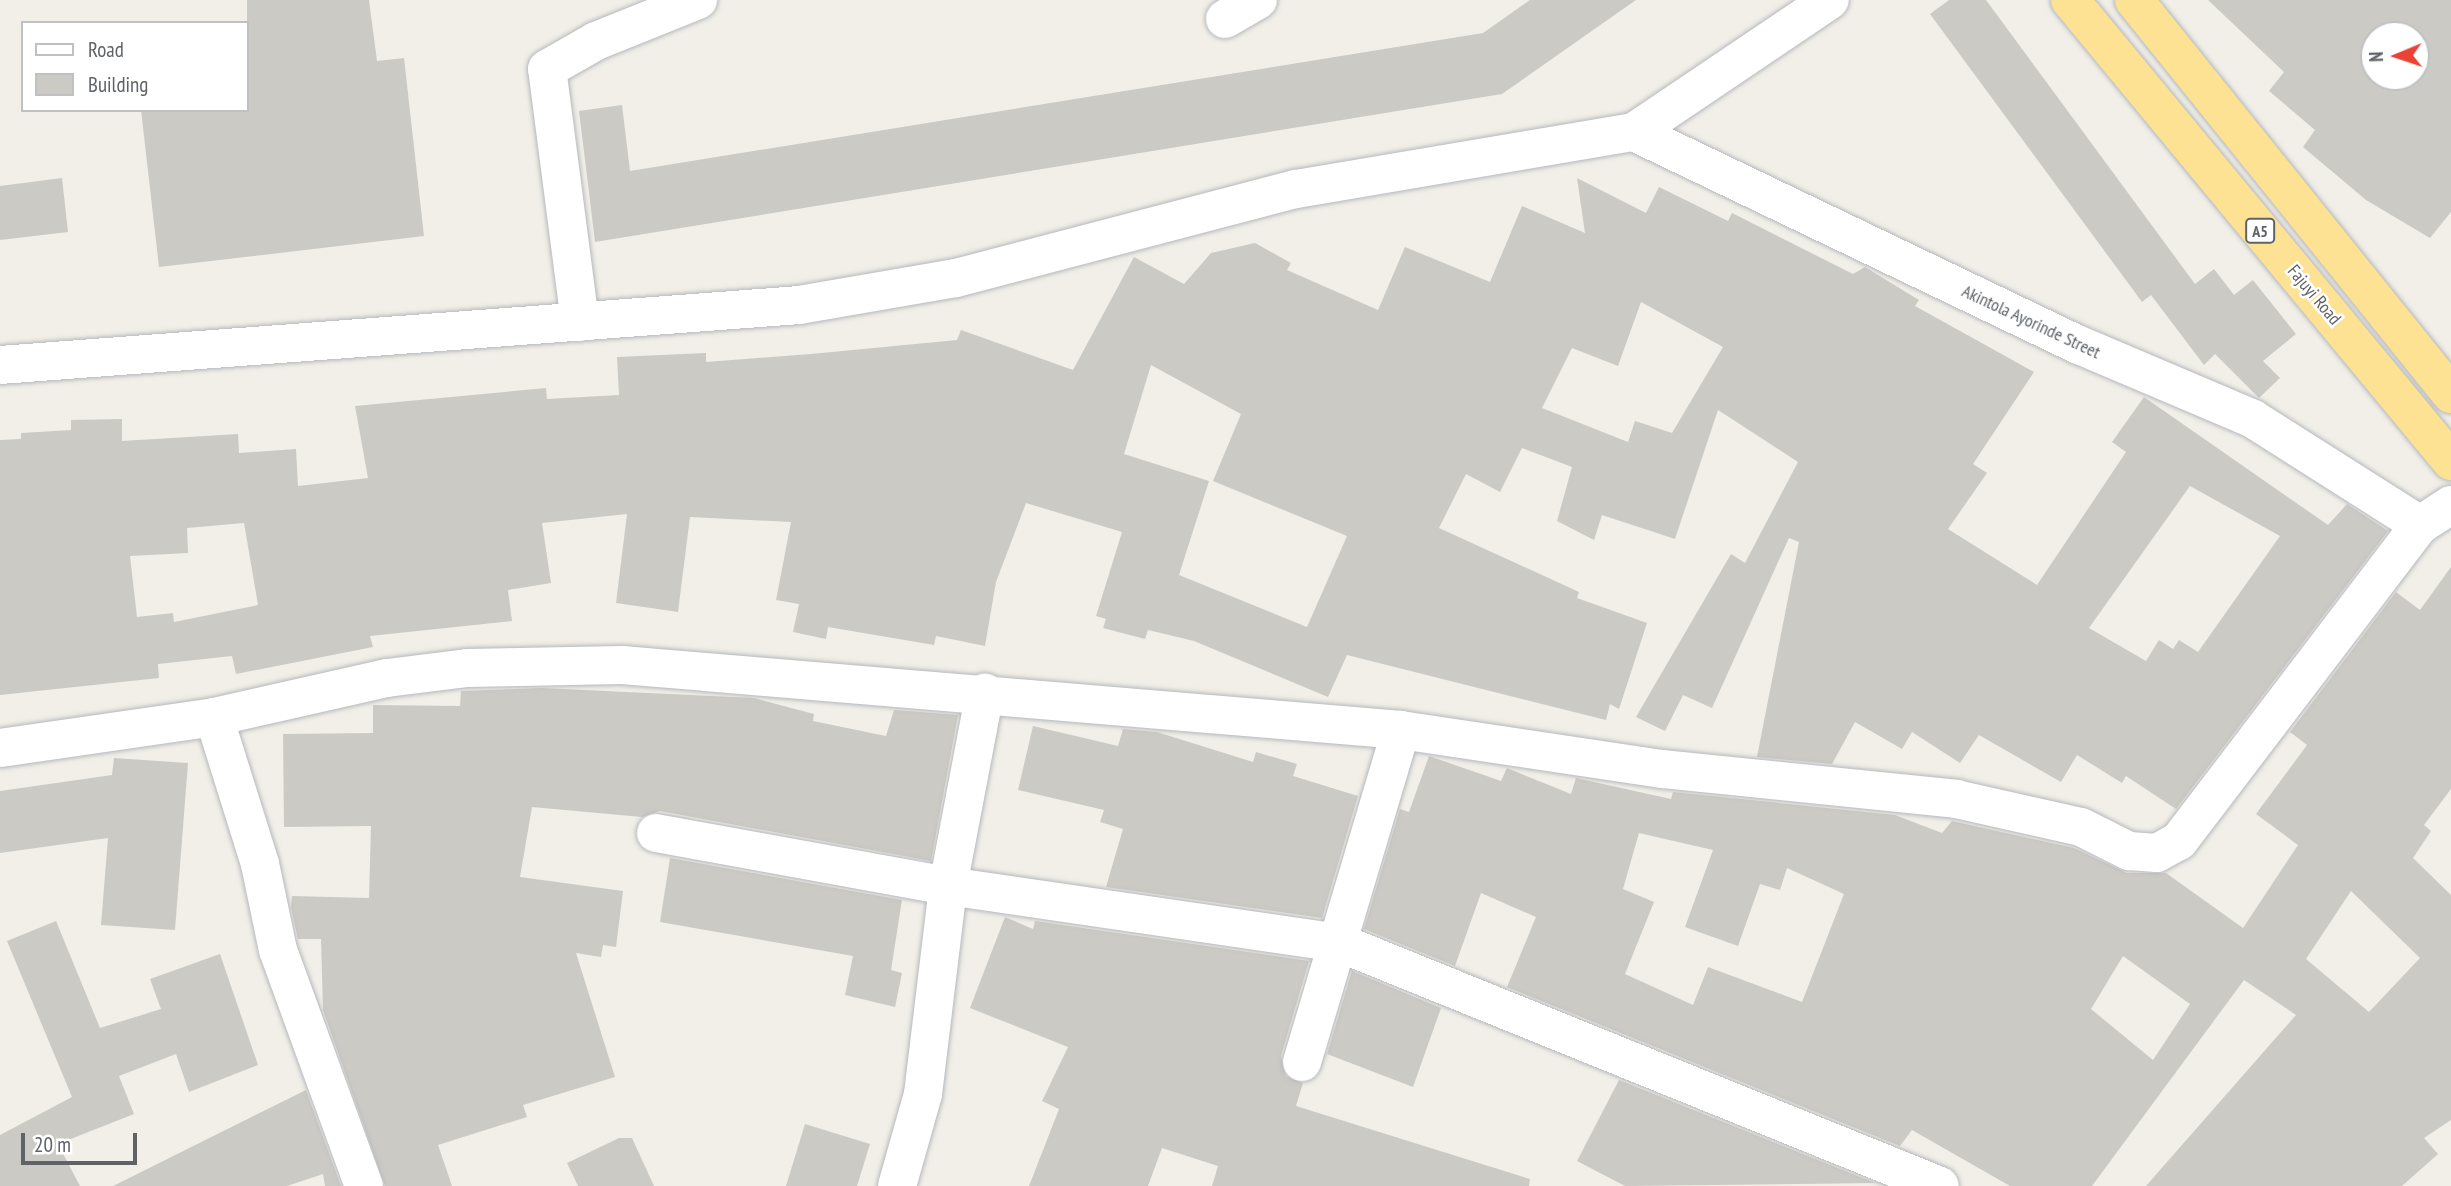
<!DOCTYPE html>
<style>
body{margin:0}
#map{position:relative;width:2451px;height:1186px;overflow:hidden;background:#f1efe8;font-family:"PT Sans Narrow",sans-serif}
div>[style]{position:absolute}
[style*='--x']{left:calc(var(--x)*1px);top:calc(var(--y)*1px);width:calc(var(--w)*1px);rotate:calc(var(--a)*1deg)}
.building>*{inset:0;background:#cccac5}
.roads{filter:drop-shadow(0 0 2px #b5b8bc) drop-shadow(0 0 2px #b5b8bc)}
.minor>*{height:38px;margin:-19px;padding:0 19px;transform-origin:19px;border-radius:19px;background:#fff}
.highway>*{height:38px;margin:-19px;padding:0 19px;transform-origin:19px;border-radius:19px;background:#fde293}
span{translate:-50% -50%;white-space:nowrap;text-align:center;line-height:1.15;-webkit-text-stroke:5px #fff;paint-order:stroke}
.shield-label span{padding:2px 5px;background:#fff;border:2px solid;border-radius:5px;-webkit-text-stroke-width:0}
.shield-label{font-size:16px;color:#5f6368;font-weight:700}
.street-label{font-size:18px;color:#5f6368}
.legend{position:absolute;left:21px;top:21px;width:228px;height:91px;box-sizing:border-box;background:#fff;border:2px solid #bfc1c3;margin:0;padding:9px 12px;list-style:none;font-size:21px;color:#5f6368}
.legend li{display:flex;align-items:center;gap:14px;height:35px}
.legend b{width:35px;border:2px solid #bfc1c3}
.north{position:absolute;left:2360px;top:21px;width:70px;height:70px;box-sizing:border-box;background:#fff;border:2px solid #bfc1c3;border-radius:50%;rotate:268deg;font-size:19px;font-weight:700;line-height:28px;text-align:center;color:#5f6368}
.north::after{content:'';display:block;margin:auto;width:24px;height:32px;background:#ea4335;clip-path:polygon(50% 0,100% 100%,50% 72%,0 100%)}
.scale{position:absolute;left:21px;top:1133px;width:116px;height:32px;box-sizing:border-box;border:4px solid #5f6368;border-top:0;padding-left:9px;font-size:21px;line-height:24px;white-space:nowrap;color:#5f6368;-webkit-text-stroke:5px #fff;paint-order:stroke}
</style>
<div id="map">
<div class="building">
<i style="clip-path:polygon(247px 0,369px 0,377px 61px,404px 58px,424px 236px,159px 267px,141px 110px,247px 110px)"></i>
<i style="clip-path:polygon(1530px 0,1636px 0,1502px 94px,595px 242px,579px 111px,622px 105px,630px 171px,1483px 33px)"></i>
<i style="clip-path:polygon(1949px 0,1986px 0,2195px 284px,2214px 269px,2234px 295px,2253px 280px,2296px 334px,2263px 361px,2280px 378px,2259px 398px,2215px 354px,2204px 365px,2151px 295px,2142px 302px,1930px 14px)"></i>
<i style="clip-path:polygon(evenodd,2208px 0,2451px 0,2451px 212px,2430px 238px,2366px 200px,2303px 147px,2315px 130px,2269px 91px,2284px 72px,2208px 0,2374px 35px,2416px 35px,2416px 77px,2374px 77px,2374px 35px)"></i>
<i style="clip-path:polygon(62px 178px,68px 232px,0 240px,0 186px)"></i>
<i style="clip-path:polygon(evenodd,1577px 178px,1646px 213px,1659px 187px,1728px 221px,1732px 213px,1853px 274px,1865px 267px,1919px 300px,1915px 306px,2034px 372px,1973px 464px,1987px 473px,1948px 529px,2037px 585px,2126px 452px,2112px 442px,2144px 397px,2328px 525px,2347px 504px,2388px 531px,2176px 809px,2126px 776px,2122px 783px,2077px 755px,2061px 782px,1979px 735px,1960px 763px,1912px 732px,1902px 749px,1855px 722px,1832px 764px,1757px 757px,1799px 542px,1789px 538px,1712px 708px,1683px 695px,1665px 731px,1636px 717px,1731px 554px,1745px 563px,1798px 462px,1718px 410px,1675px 539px,1602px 515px,1594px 540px,1557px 521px,1572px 467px,1522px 448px,1500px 492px,1466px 474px,1439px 528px,1579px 592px,1577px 598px,1647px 623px,1619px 709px,1610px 704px,1606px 720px,1347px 655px,1328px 697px,1194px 641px,1148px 630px,1145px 639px,1103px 628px,1106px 619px,1096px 616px,1122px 532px,1026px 503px,996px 582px,985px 646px,936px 636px,934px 645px,828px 627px,826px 639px,793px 632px,799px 604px,776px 600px,791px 522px,690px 517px,678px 612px,616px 603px,627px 514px,542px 523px,551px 583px,508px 590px,512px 621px,370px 636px,373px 647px,236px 674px,232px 656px,158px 664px,159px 678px,0 695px,0 440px,21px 439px,21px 433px,71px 430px,71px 420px,122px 419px,122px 441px,238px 434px,239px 453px,296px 449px,298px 486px,368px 478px,355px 406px,546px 388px,547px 399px,619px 395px,617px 357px,706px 353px,706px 362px,811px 354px,957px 340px,961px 330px,1073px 370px,1134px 257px,1184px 284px,1211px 253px,1255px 243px,1291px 263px,1287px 270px,1378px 310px,1405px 247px,1490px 282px,1522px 206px,1585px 233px,1577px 178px,1641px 302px,1723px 347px,1672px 433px,1635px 421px,1628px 442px,1542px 408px,1572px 348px,1618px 366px,1641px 302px,1577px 178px,1151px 365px,1241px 414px,1213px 481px,1347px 536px,1307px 627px,1179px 575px,1209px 481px,1124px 454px,1151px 365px,1577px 178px,2190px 486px,2280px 536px,2198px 652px,2179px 640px,2173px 649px,2159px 640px,2146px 661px,2089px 628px,2190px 486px,1577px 178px,244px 523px,258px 605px,174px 622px,173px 613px,137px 617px,130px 556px,188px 553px,187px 528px,244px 523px)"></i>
<i style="clip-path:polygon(evenodd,2451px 567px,2451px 789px,2424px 825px,2431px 831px,2413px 858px,2451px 895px,2451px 1120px,2424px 1138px,2438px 1154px,2402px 1186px,2146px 1186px,2296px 1015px,2244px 980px,2092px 1186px,2010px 1186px,1912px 1130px,1900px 1146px,1507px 987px,1536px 917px,1481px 893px,1455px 966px,1364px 929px,1400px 809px,1409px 812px,1429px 756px,1501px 781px,1507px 768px,1571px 794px,1576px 778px,1671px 799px,1673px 792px,1895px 815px,1942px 833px,1952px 821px,2074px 848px,2127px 873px,2166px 873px,2243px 928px,2298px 845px,2256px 814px,2307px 745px,2290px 732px,2396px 592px,2420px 610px,2451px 567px,1639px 833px,1713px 850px,1685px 927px,1738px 946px,1760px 884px,1780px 890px,1787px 868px,1844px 894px,1802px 1002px,1708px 967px,1693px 1005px,1625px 974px,1654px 902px,1623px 889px,1639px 833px,2451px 567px,2351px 891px,2420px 958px,2369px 1012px,2306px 959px,2351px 891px,2451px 567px,2123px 956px,2190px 1004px,2153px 1060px,2091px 1009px,2123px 956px)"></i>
<i style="clip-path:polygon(542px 688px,754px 698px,814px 714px,813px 721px,886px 736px,894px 710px,958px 715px,931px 861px,660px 811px,642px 817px,532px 807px,520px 877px,623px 891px,616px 947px,603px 945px,601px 957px,576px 953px,615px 1077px,523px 1105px,527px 1117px,438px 1145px,452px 1186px,385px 1186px,323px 1010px,321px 939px,298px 939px,291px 907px,292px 896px,369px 898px,371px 826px,284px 827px,283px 734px,373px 733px,373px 705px,460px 706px,461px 691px)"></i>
<i style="clip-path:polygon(1033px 726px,1118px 746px,1123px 729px,1157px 732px,1253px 762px,1256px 752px,1297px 764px,1293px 776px,1358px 796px,1322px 918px,1106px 887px,1123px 829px,1100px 822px,1104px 810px,1018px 790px)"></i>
<i style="clip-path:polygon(114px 758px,188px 763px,175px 930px,101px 925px,108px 838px,0 853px,0 791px,112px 775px)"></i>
<i style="clip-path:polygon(670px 858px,902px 900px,891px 970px,902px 973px,895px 1007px,845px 995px,853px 956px,660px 922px)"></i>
<i style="clip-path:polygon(1005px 917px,1033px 929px,1035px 921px,1309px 961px,1281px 1056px,1286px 1076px,1303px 1083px,1296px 1106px,1530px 1179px,1529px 1186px,1212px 1186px,1218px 1166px,1162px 1148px,1148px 1186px,1029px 1186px,1059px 1109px,1042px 1101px,1068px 1047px,970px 1008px)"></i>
<i style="clip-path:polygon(56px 921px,100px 1028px,161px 1009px,150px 979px,220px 954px,258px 1065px,189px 1092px,176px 1054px,119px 1076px,134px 1114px,58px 1144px,80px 1186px,0 1186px,0 1135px,72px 1097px,7px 941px)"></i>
<i style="clip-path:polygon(1352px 971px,1441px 1008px,1413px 1087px,1327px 1054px)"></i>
<i style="clip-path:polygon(1619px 1080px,1875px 1183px,1625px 1186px,1577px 1161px)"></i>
<i style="clip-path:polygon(306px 1090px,341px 1186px,325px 1186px,323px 1174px,287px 1186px,113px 1186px)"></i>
<i style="clip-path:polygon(805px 1124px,870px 1144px,857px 1186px,786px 1186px)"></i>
<i style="clip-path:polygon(619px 1138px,632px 1138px,654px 1186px,578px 1186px,567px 1163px)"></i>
</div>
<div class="roads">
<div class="minor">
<i style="--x:1225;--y:19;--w:38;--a:-30"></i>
<i style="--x:1634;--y:132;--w:493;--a:25.6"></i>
<i style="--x:2079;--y:345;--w:189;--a:23"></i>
<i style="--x:2253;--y:419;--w:198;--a:32.4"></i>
<i style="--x:580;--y:322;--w:255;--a:-97.4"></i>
<i style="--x:547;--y:69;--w:56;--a:-29.7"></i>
<i style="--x:596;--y:41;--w:110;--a:-21.9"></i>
<i style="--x:0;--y:365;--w:801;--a:-4.29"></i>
<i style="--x:799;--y:305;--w:159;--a:-9.8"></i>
<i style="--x:956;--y:278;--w:351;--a:-14.7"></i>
<i style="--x:1296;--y:189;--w:343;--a:-9.6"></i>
<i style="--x:1634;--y:132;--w:236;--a:-34"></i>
<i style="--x:214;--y:717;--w:154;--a:72.6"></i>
<i style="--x:260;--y:864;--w:88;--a:78.2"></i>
<i style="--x:278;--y:950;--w:251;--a:70"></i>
<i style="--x:0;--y:748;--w:216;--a:-8.2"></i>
<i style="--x:214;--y:717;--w:177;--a:-12.7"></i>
<i style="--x:387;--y:678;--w:81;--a:-7.1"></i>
<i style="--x:467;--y:668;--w:155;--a:-1.1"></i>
<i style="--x:622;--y:665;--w:782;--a:4.77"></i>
<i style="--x:1401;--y:730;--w:265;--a:8.5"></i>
<i style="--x:1663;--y:769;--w:295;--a:5.8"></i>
<i style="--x:1956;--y:799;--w:128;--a:12.6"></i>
<i style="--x:2081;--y:827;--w:54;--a:26.6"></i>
<i style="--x:2129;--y:851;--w:28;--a:4"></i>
<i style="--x:2157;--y:853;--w:25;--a:-29"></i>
<i style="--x:2179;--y:841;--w:397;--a:-52.7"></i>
<i style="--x:2420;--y:525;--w:37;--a:-33"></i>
<i style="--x:656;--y:833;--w:297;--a:10.3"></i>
<i style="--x:948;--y:886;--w:396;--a:8.3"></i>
<i style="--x:1340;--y:943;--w:647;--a:22.05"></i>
<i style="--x:1302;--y:1062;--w:346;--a:-73.4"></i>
<i style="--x:897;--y:1186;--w:96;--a:-74.2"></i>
<i style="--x:923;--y:1094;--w:209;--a:-83.1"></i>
<i style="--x:948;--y:886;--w:197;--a:-79.2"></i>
</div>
<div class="highway">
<i style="--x:2070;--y:0;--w:598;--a:50.43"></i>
<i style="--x:2134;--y:0;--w:506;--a:51.18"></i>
</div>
</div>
<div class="shield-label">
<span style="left:2260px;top:231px">A5</span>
</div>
<div class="street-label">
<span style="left:2314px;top:295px;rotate:50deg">Fajuyi Road</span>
<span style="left:2031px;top:322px;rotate:25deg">Akintola Ayorinde Street</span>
</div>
<ul class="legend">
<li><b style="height:9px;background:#fff"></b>Road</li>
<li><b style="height:19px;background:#cccac5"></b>Building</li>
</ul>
<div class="north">N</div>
<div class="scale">20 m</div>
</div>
